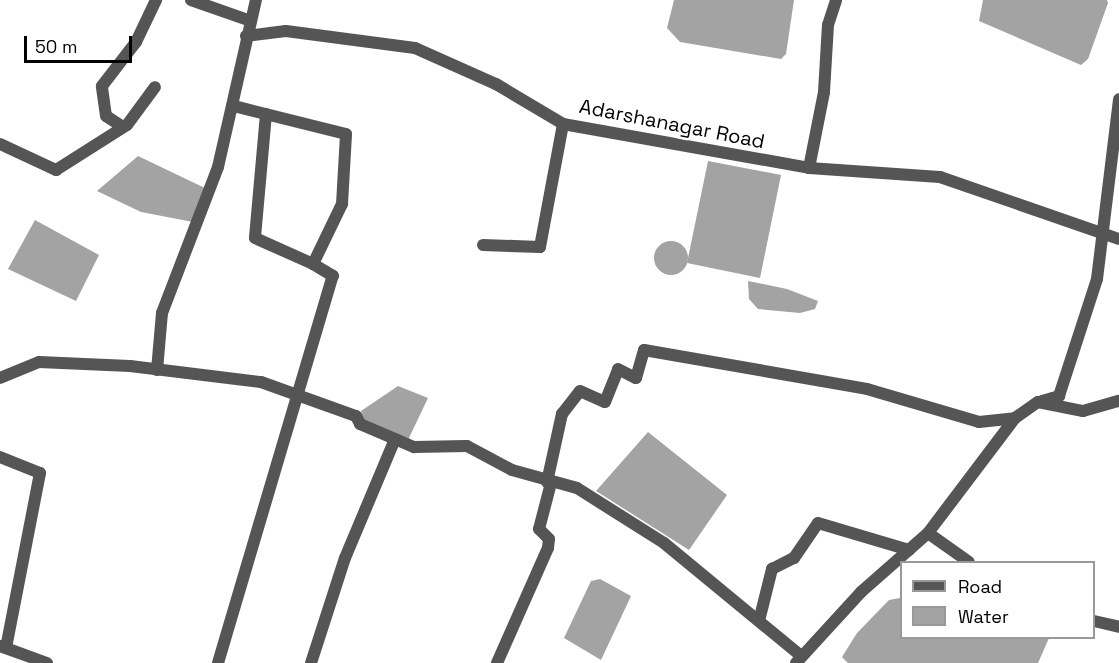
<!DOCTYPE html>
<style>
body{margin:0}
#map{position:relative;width:1119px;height:663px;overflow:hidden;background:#fff;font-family:"Space Grotesk",sans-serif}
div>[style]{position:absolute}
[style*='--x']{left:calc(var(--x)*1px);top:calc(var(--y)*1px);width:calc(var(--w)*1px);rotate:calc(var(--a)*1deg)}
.water>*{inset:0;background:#a3a3a3}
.round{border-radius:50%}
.minor>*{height:12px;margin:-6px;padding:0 6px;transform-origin:6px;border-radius:6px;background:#555}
span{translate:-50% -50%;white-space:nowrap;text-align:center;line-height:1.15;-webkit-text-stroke:5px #fff;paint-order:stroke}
.street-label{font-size:20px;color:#000}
.legend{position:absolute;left:900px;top:561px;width:195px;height:78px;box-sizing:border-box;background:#fff;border:2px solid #999;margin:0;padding:8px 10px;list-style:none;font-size:18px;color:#000}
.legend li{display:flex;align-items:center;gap:12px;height:30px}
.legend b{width:30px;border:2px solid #999}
.scale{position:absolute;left:24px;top:36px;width:108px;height:27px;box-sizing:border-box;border:3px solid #000;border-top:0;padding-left:8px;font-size:18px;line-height:21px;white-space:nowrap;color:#000;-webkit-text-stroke:4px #fff;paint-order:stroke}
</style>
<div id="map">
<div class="water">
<i style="clip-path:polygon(674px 0,794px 0,786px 54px,781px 59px,680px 42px,667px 28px)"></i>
<i style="clip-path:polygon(983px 0,1107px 0,1108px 3px,1088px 59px,1081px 65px,979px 21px)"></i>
<i style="clip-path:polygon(138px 156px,207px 189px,193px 222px,141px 212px,97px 191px)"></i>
<i style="clip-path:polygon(708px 161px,781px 175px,760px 278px,687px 263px)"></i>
<i style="clip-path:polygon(35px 220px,99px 255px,76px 301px,8px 269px)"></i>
<i class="round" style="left:654px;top:241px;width:34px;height:34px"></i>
<i style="clip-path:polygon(748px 281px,787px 289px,818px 301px,815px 309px,800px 313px,758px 309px,749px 299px)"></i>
<i style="clip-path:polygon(398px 386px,428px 398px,408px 440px,363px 423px,361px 411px)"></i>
<i style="clip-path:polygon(648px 432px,727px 495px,689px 550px,596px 491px)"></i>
<i style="clip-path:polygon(600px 579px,631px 596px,601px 660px,564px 638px,591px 581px)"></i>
<i style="clip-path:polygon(900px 598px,902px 638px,1049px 638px,1038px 663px,848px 663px,842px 657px,857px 633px,889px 600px)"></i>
</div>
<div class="minor">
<i style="--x:191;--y:0;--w:60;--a:19.3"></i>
<i style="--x:246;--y:36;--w:40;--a:-7.1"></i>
<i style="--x:286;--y:31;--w:130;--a:7.5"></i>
<i style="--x:415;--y:48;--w:89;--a:24"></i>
<i style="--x:496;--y:84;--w:78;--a:30.8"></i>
<i style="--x:563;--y:124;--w:250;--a:10.1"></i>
<i style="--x:809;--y:168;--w:131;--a:3.9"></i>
<i style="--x:940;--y:177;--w:189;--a:19.1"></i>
<i style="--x:266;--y:114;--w:124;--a:95.1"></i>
<i style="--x:255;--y:238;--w:64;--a:24.1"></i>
<i style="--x:123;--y:127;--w:20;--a:-147"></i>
<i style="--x:106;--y:116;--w:30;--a:-98"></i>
<i style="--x:102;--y:86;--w:56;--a:-52.3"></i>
<i style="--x:136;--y:42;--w:47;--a:-64.5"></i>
<i style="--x:0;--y:144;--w:62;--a:24.9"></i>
<i style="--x:56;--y:170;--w:84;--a:-32.4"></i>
<i style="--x:127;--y:125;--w:47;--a:-53.6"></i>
<i style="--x:809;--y:168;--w:77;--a:-78.8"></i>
<i style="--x:824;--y:92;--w:67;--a:-86.6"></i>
<i style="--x:828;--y:25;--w:26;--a:-72"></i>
<i style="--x:483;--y:245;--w:57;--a:2"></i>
<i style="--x:540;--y:247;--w:125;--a:-79.4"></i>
<i style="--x:157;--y:370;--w:57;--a:-85"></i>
<i style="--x:162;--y:313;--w:156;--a:-69"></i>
<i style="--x:218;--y:167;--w:171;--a:-77.2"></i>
<i style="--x:0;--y:378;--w:42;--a:-22.3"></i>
<i style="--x:39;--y:362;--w:91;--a:2.5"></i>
<i style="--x:130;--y:366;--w:132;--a:7"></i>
<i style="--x:261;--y:382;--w:101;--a:19.7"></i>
<i style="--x:356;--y:416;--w:9;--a:63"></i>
<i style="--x:360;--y:424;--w:59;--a:23.1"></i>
<i style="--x:414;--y:447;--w:53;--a:-1.1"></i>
<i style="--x:467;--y:446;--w:51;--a:28.1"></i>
<i style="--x:512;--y:470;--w:67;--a:15.5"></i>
<i style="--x:577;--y:488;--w:103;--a:32.3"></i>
<i style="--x:664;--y:543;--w:178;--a:39.5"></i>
<i style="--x:1042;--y:401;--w:18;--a:-16"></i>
<i style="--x:1059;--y:396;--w:123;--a:-72"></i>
<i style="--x:1097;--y:279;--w:181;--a:-83"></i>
<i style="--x:0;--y:457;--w:43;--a:21.8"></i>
<i style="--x:40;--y:473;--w:178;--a:101"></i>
<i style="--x:547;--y:482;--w:70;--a:-77.6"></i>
<i style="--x:562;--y:414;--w:29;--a:-52"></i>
<i style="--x:580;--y:391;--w:27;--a:24"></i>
<i style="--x:605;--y:402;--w:35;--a:-68"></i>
<i style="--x:618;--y:369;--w:20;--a:27"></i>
<i style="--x:636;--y:378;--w:29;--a:-74"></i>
<i style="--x:644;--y:350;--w:226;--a:9.9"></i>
<i style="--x:867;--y:389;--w:117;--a:16.4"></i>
<i style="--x:979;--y:422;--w:36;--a:-6"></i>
<i style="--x:928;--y:533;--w:50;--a:35.3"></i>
<i style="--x:759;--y:621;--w:54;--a:-76"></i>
<i style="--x:772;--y:569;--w:25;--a:-27"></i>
<i style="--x:794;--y:558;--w:42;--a:-55.6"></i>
<i style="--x:818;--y:523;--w:95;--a:16.5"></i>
<i style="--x:1094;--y:621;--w:26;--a:13"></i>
<i style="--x:0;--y:646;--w:50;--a:19.9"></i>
<i style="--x:218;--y:663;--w:404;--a:-73.5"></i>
<i style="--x:333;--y:276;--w:23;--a:-149"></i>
<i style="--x:313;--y:264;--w:67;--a:-64.2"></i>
<i style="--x:342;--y:204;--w:70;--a:-86.7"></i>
<i style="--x:346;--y:134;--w:115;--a:-166"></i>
<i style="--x:311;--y:663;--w:110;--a:-72.1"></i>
<i style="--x:345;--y:558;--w:129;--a:-67.2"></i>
<i style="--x:497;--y:663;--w:126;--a:-66.1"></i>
<i style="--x:548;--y:548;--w:9;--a:-84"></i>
<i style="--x:549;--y:539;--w:14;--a:-135"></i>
<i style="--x:539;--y:529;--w:48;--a:-75.4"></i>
<i style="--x:796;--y:663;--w:96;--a:-47.5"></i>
<i style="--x:861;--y:592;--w:89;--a:-41.4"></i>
<i style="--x:928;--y:533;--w:144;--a:-52.9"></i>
<i style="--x:1015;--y:418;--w:28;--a:-35"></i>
<i style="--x:1038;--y:402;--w:46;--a:11.3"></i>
<i style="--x:1083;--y:411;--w:37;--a:-16"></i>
</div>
<div class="street-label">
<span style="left:672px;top:124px;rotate:11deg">Adarshanagar Road</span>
</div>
<ul class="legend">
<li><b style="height:8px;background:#555"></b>Road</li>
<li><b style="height:16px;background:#a3a3a3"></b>Water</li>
</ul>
<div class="scale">50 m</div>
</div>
